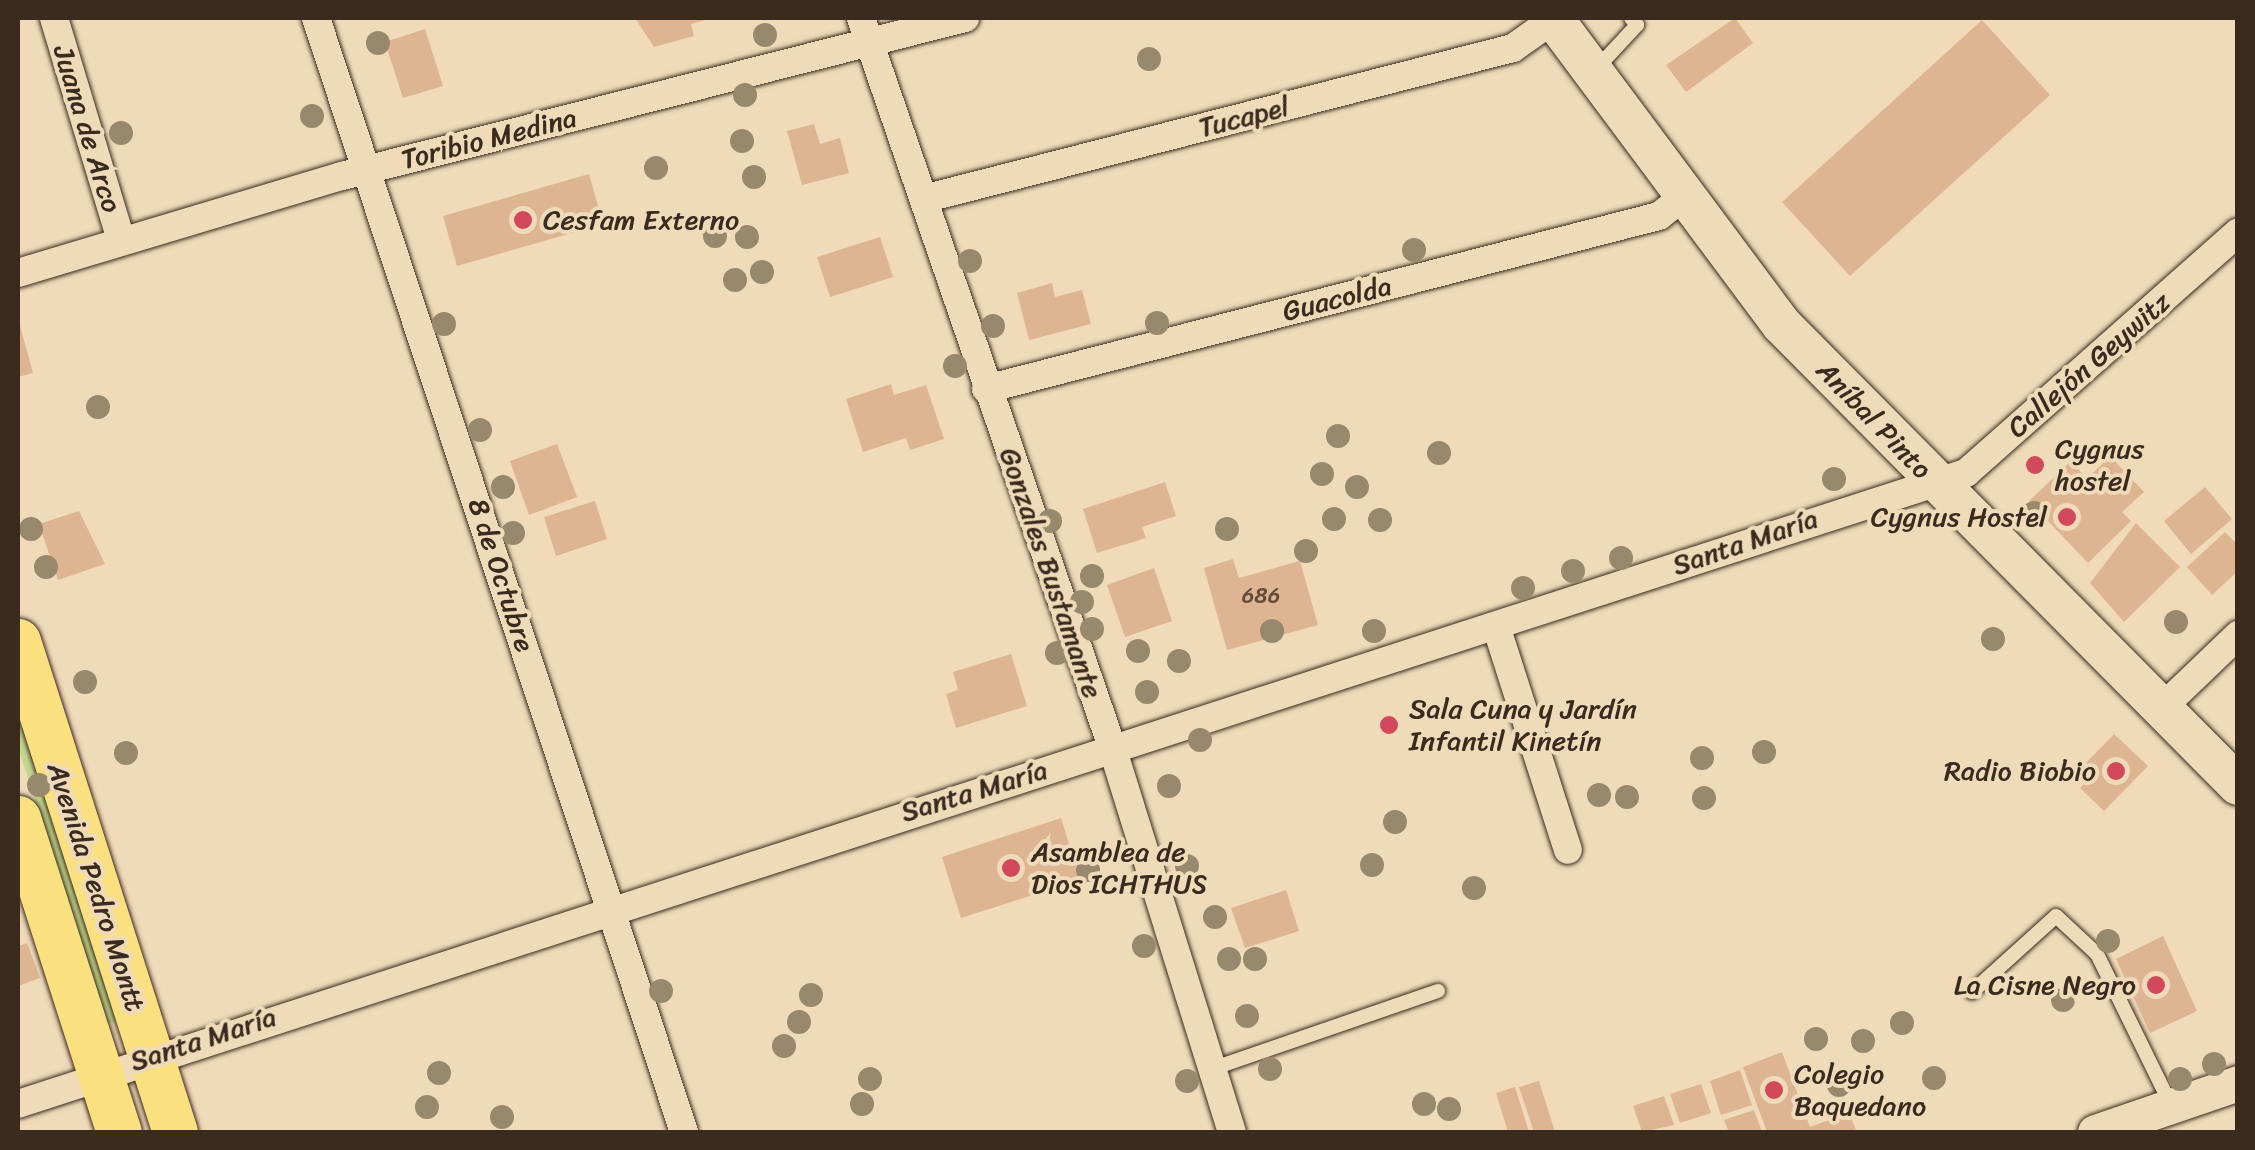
<!DOCTYPE html>
<meta charset="utf-8">
<style>
body{margin:0}
#map{position:relative;width:2255px;height:1150px;overflow:hidden;background:#efdab9;font-family:Sriracha,sans-serif}
div>[style]{position:absolute}
[style*='--x']{left:calc(var(--x)*1px);top:calc(var(--y)*1px);width:calc(var(--w)*1px);rotate:calc(var(--a)*1deg)}
.green>*{inset:0;background:#c4d88d}
.building>*{inset:0;background:#deb593}
.roads{filter:drop-shadow(0 0 2px #3b2a1e) drop-shadow(0 0 2px #3b2a1e)}
.service>*{height:14px;margin:-7px;padding:0 7px;transform-origin:7px;border-radius:7px;background:#efdab9}
.minor>*{height:28px;margin:-14px;padding:0 14px;transform-origin:14px;border-radius:14px;background:#efdab9}
.tertiary>*{height:35px;margin:-17.5px;padding:0 17.5px;transform-origin:17.5px;border-radius:17.5px;background:#efdab9}
.secondary>*{height:40px;margin:-20px;padding:0 20px;transform-origin:20px;border-radius:20px;background:#efdab9}
.primary>*{height:45px;margin:-22.5px;padding:0 22.5px;transform-origin:22.5px;border-radius:22.5px;background:#fbe080}
.trees>*{width:24px;height:24px;margin:-12px;border-radius:50%;background:#98886d}
.dots>*{width:28px;height:28px;translate:-50% -50%;box-sizing:border-box;border:5px solid #efdab9;border-radius:50%}
span{translate:-50% -50%;white-space:nowrap;text-align:center;line-height:1.15;-webkit-text-stroke:8px #efdab9;paint-order:stroke}
.number-label{font-size:22px;color:#644d3b}
.number-label span{-webkit-text-stroke-width:0}
.street-label{font-size:28px;color:#3b2a1e}
.poi-label{font-size:28px;color:#3b2a1e}
.left{translate:0 -50%;text-align:left}
.right{translate:-100% -50%;text-align:right}
.frame{position:absolute;inset:0;border:20px solid #3b2a1e;pointer-events:none}
</style>
<div id="map">
<div class="green">
<i style="clip-path:polygon(18px 687px,126px 1018px,107px 1024px,18px 747px)"></i>
</div>
<div class="building">
<i style="clip-path:polygon(635px 18px,709px 18px,709px 19px,691px 24px,694px 36px,654px 47px)"></i>
<i style="clip-path:polygon(1735px 18px,1753px 43px,1686px 92px,1666px 65px)"></i>
<i style="clip-path:polygon(1982px 20px,2050px 95px,1850px 276px,1782px 202px)"></i>
<i style="clip-path:polygon(425px 29px,443px 86px,403px 98px,385px 42px)"></i>
<i style="clip-path:polygon(814px 124px,820px 144px,840px 138px,849px 173px,802px 185px,787px 131px)"></i>
<i style="clip-path:polygon(589px 174px,603px 224px,457px 266px,443px 216px)"></i>
<i style="clip-path:polygon(880px 237px,893px 277px,830px 297px,817px 257px)"></i>
<i style="clip-path:polygon(1052px 283px,1055px 297px,1082px 290px,1091px 324px,1029px 340px,1017px 293px)"></i>
<i style="clip-path:polygon(19px 322px,33px 373px,18px 377px,18px 323px)"></i>
<i style="clip-path:polygon(891px 384px,894px 395px,926px 385px,944px 439px,910px 450px,906px 438px,863px 452px,846px 399px)"></i>
<i style="clip-path:polygon(557px 444px,577px 497px,529px 515px,510px 461px)"></i>
<i style="clip-path:polygon(2110px 456px,2144px 492px,2122px 512px,2131px 521px,2088px 563px,2029px 501px,2071px 461px,2087px 479px)"></i>
<i style="clip-path:polygon(1165px 482px,1176px 516px,1142px 527px,1146px 538px,1097px 553px,1083px 509px)"></i>
<i style="clip-path:polygon(2205px 487px,2232px 519px,2191px 554px,2164px 521px)"></i>
<i style="clip-path:polygon(595px 501px,607px 539px,556px 556px,544px 517px)"></i>
<i style="clip-path:polygon(79px 511px,105px 564px,58px 580px,39px 524px)"></i>
<i style="clip-path:polygon(2136px 523px,2180px 567px,2124px 622px,2090px 583px)"></i>
<i style="clip-path:polygon(2225px 532px,2238px 545px,2238px 571px,2212px 595px,2187px 567px)"></i>
<i style="clip-path:polygon(1233px 559px,1239px 578px,1300px 561px,1318px 625px,1227px 650px,1204px 568px)"></i>
<i style="clip-path:polygon(1154px 568px,1172px 621px,1125px 637px,1107px 585px)"></i>
<i style="clip-path:polygon(1011px 654px,1027px 706px,956px 728px,946px 694px,958px 690px,953px 672px)"></i>
<i style="clip-path:polygon(2114px 734px,2148px 766px,2104px 811px,2080px 788px,2092px 775px,2083px 766px)"></i>
<i style="clip-path:polygon(1061px 818px,1080px 880px,961px 918px,942px 857px)"></i>
<i style="clip-path:polygon(1286px 890px,1299px 931px,1245px 948px,1231px 908px)"></i>
<i style="clip-path:polygon(2163px 936px,2197px 1011px,2150px 1033px,2116px 959px)"></i>
<i style="clip-path:polygon(27px 943px,40px 978px,18px 986px,18px 946px)"></i>
<i style="clip-path:polygon(1782px 1052px,1810px 1127px,1849px 1113px,1857px 1132px,1767px 1132px,1743px 1067px)"></i>
<i style="clip-path:polygon(1740px 1070px,1752px 1105px,1721px 1115px,1710px 1081px)"></i>
<i style="clip-path:polygon(1539px 1081px,1555px 1132px,1534px 1132px,1519px 1087px)"></i>
<i style="clip-path:polygon(1701px 1084px,1711px 1113px,1680px 1123px,1670px 1094px)"></i>
<i style="clip-path:polygon(1515px 1087px,1529px 1132px,1508px 1132px,1496px 1093px)"></i>
<i style="clip-path:polygon(1664px 1096px,1674px 1125px,1642px 1132px,1633px 1106px)"></i>
<i style="clip-path:polygon(1754px 1110px,1762px 1132px,1729px 1132px,1724px 1120px)"></i>
</div>
<div class="roads">
<div class="service">
<i style="--x:1597;--y:68;--w:59;--a:-47.1"></i>
<i style="--x:1637;--y:25;--w:9;--a:-131"></i>
<i style="--x:1972;--y:992;--w:113;--a:-42.1"></i>
<i style="--x:2056;--y:916;--w:56;--a:42.8"></i>
<i style="--x:2097;--y:954;--w:168;--a:63.9"></i>
<i style="--x:1214;--y:1068;--w:237;--a:-19"></i>
</div>
<div class="minor">
<i style="--x:54;--y:18;--w:232;--a:73.2"></i>
<i style="--x:316;--y:18;--w:1173;--a:71.72"></i>
<i style="--x:861;--y:18;--w:771;--a:71"></i>
<i style="--x:1112;--y:747;--w:403;--a:72.7"></i>
<i style="--x:927;--y:198;--w:605;--a:-14.36"></i>
<i style="--x:1513;--y:48;--w:50;--a:-35.3"></i>
<i style="--x:18;--y:273;--w:338;--a:-16.7"></i>
<i style="--x:342;--y:176;--w:643;--a:-14.23"></i>
<i style="--x:986;--y:389;--w:695;--a:-14.42"></i>
<i style="--x:1659;--y:216;--w:31;--a:-38"></i>
<i style="--x:1496;--y:626;--w:235;--a:72.2"></i>
<i style="--x:2164;--y:706;--w:103;--a:-43.8"></i>
<i style="--x:18;--y:1104;--w:2048;--a:-17.95"></i>
<i style="--x:1966;--y:473;--w:363;--a:-41.5"></i>
</div>
<div class="tertiary">
<i style="--x:2095;--y:1132;--w:151;--a:-18.9"></i>
</div>
<div class="secondary">
<i style="--x:1553;--y:18;--w:382;--a:53.3"></i>
<i style="--x:1781;--y:324;--w:649;--a:45.25"></i>
</div>
<div class="primary">
<i style="--x:18;--y:641;--w:515;--a:72.27"></i>
<i style="--x:18;--y:818;--w:330;--a:72.2"></i>
</div>
</div>
<div class="trees">
<i style="left:765px;top:35px"></i>
<i style="left:378px;top:43px"></i>
<i style="left:1149px;top:59px"></i>
<i style="left:745px;top:95px"></i>
<i style="left:312px;top:116px"></i>
<i style="left:121px;top:133px"></i>
<i style="left:742px;top:141px"></i>
<i style="left:656px;top:168px"></i>
<i style="left:754px;top:177px"></i>
<i style="left:715px;top:236px"></i>
<i style="left:747px;top:237px"></i>
<i style="left:1414px;top:250px"></i>
<i style="left:970px;top:261px"></i>
<i style="left:762px;top:272px"></i>
<i style="left:735px;top:280px"></i>
<i style="left:1157px;top:323px"></i>
<i style="left:444px;top:324px"></i>
<i style="left:993px;top:326px"></i>
<i style="left:955px;top:366px"></i>
<i style="left:98px;top:407px"></i>
<i style="left:480px;top:430px"></i>
<i style="left:1338px;top:436px"></i>
<i style="left:1439px;top:453px"></i>
<i style="left:1322px;top:474px"></i>
<i style="left:1834px;top:479px"></i>
<i style="left:503px;top:487px"></i>
<i style="left:1357px;top:487px"></i>
<i style="left:2034px;top:513px"></i>
<i style="left:1334px;top:519px"></i>
<i style="left:1380px;top:520px"></i>
<i style="left:1050px;top:521px"></i>
<i style="left:31px;top:529px"></i>
<i style="left:1227px;top:529px"></i>
<i style="left:513px;top:533px"></i>
<i style="left:1306px;top:551px"></i>
<i style="left:1621px;top:558px"></i>
<i style="left:46px;top:567px"></i>
<i style="left:1573px;top:571px"></i>
<i style="left:1092px;top:576px"></i>
<i style="left:1523px;top:588px"></i>
<i style="left:1082px;top:602px"></i>
<i style="left:2176px;top:622px"></i>
<i style="left:1092px;top:629px"></i>
<i style="left:1272px;top:631px"></i>
<i style="left:1374px;top:631px"></i>
<i style="left:1993px;top:639px"></i>
<i style="left:1138px;top:651px"></i>
<i style="left:1057px;top:653px"></i>
<i style="left:1179px;top:661px"></i>
<i style="left:85px;top:682px"></i>
<i style="left:1147px;top:692px"></i>
<i style="left:1200px;top:740px"></i>
<i style="left:1764px;top:752px"></i>
<i style="left:126px;top:753px"></i>
<i style="left:1702px;top:758px"></i>
<i style="left:39px;top:785px"></i>
<i style="left:1169px;top:786px"></i>
<i style="left:1599px;top:795px"></i>
<i style="left:1627px;top:797px"></i>
<i style="left:1704px;top:798px"></i>
<i style="left:1395px;top:822px"></i>
<i style="left:1372px;top:865px"></i>
<i style="left:1187px;top:866px"></i>
<i style="left:1088px;top:870px"></i>
<i style="left:1474px;top:888px"></i>
<i style="left:1215px;top:917px"></i>
<i style="left:2108px;top:941px"></i>
<i style="left:1144px;top:946px"></i>
<i style="left:1229px;top:959px"></i>
<i style="left:1255px;top:959px"></i>
<i style="left:661px;top:991px"></i>
<i style="left:811px;top:995px"></i>
<i style="left:2063px;top:1000px"></i>
<i style="left:1247px;top:1016px"></i>
<i style="left:799px;top:1022px"></i>
<i style="left:1902px;top:1023px"></i>
<i style="left:1816px;top:1039px"></i>
<i style="left:1863px;top:1041px"></i>
<i style="left:784px;top:1046px"></i>
<i style="left:2214px;top:1064px"></i>
<i style="left:1270px;top:1069px"></i>
<i style="left:439px;top:1073px"></i>
<i style="left:1934px;top:1078px"></i>
<i style="left:870px;top:1079px"></i>
<i style="left:2180px;top:1079px"></i>
<i style="left:1187px;top:1081px"></i>
<i style="left:1839px;top:1085px"></i>
<i style="left:862px;top:1104px"></i>
<i style="left:1424px;top:1104px"></i>
<i style="left:427px;top:1107px"></i>
<i style="left:1449px;top:1109px"></i>
<i style="left:502px;top:1117px"></i>
</div>
<div class="dots">
<i style="left:523px;top:220px;background:#d1495b"></i>
<i style="left:2035px;top:465px;background:#d1495b"></i>
<i style="left:2067px;top:517px;background:#d1495b"></i>
<i style="left:1389px;top:725px;background:#d1495b"></i>
<i style="left:2116px;top:771px;background:#d1495b"></i>
<i style="left:1011px;top:868px;background:#d1495b"></i>
<i style="left:2156px;top:985px;background:#d1495b"></i>
<i style="left:1774px;top:1090px;background:#d1495b"></i>
</div>
<div class="number-label">
<span style="left:1261px;top:596px">686</span>
</div>
<div class="street-label">
<span style="left:1244px;top:117px;rotate:-14deg">Tucapel</span>
<span style="left:87px;top:129px;rotate:73deg">Juana de Arco</span>
<span style="left:489px;top:139px;rotate:-14deg">Toribio Medina</span>
<span style="left:1337px;top:299px;rotate:-14deg">Guacolda</span>
<span style="left:2089px;top:365px;rotate:-41deg">Callejón Geywitz</span>
<span style="left:1874px;top:420px;rotate:46deg">Aníbal Pinto</span>
<span style="left:1745px;top:542px;rotate:-19deg">Santa María</span>
<span style="left:1051px;top:573px;rotate:71deg">Gonzales Bustamante</span>
<span style="left:501px;top:575px;rotate:72deg">8 de Octubre</span>
<span style="left:974px;top:791px;rotate:-17deg">Santa María</span>
<span style="left:96px;top:887px;rotate:72deg">Avenida Pedro Montt</span>
<span style="left:203px;top:1039px;rotate:-18deg">Santa María</span>
</div>
<div class="poi-label">
<span class="left" style="left:543px;top:220px">Cesfam Externo</span>
<span class="left" style="left:2055px;top:465px">Cygnus<br>hostel</span>
<span class="right" style="left:2047px;top:517px">Cygnus Hostel</span>
<span class="left" style="left:1409px;top:725px">Sala Cuna y Jardín<br>Infantil Kinetín</span>
<span class="right" style="left:2096px;top:771px">Radio Biobio</span>
<span class="left" style="left:1031px;top:868px">Asamblea de<br>Dios ICHTHUS</span>
<span class="right" style="left:2136px;top:985px">La Cisne Negro</span>
<span class="left" style="left:1794px;top:1090px">Colegio<br>Baquedano</span>
</div>
<div class="frame"></div>
</div>
